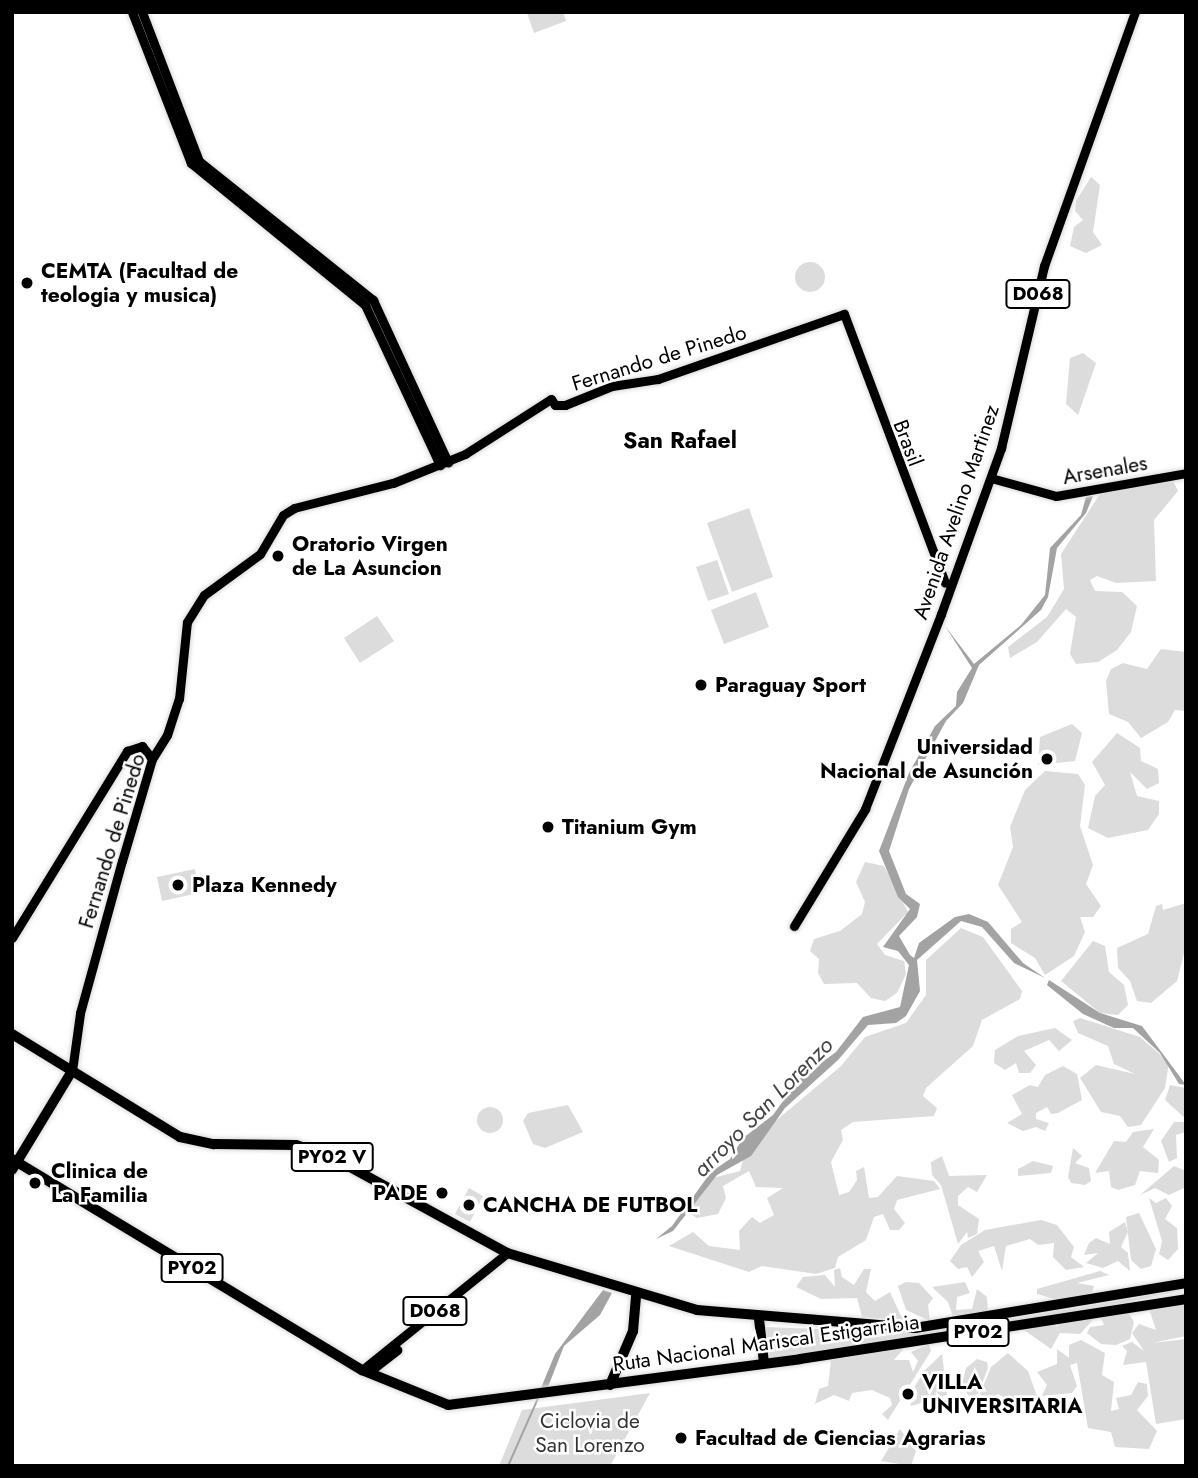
<!DOCTYPE html>
<meta charset="utf-8">
<style>
body{margin:0}
#map{position:relative;width:1198px;height:1478px;overflow:hidden;background:#fff;font-family:Jost,sans-serif}
div>[style]{position:absolute}
[style*='--x']{left:calc(var(--x)*1px);top:calc(var(--y)*1px);width:calc(var(--w)*1px);rotate:calc(var(--a)*1deg)}
.green>*{inset:0;background:#dcdcdc}
.round{border-radius:50%}
.water>*{inset:0;background:#a3a3a3}
.stream>*{height:2px;margin:-1px;padding:0 1px;transform-origin:1px;border-radius:1px;background:#a3a3a3}
.roads{filter:drop-shadow(0 0 2px #dbdbdb) drop-shadow(0 0 2px #dbdbdb)}
.major>*{height:9px;margin:-4.5px;padding:0 4.5px;transform-origin:4.5px;border-radius:4.5px;background:#000}
.highway>*{height:10px;margin:-5px;padding:0 5px;transform-origin:5px;border-radius:5px;background:#000}
.dots>*{width:19px;height:19px;translate:-50% -50%;box-sizing:border-box;border:4px solid #fff;border-radius:50%}
span{translate:-50% -50%;white-space:nowrap;text-align:center;line-height:1.15;-webkit-text-stroke:5px #fff;paint-order:stroke}
.shield-label span{padding:2px 5px;background:#fff;border:2px solid;border-radius:5px;-webkit-text-stroke-width:0}
.shield-label{font-size:19px;color:#000;font-weight:700}
.poi-label{font-size:21px;color:#000;font-weight:700}
.left{translate:0 -50%;text-align:left}
.right{translate:-100% -50%;text-align:right}
.street-label{font-size:21px;color:#000}
.park-label{font-size:21px;color:#333}
.neighbourhood-label{font-size:23px;color:#000;font-weight:700}
.water-label{font-size:23px;color:#444;font-style:italic}
.frame{position:absolute;inset:0;border:14px solid #000;pointer-events:none}
</style>
<div id="map">
<div class="green">
<i style="clip-path:polygon(563px 12px,566px 21px,534px 33px,527px 13px)"></i>
<i style="clip-path:polygon(1091px 177px,1100px 185px,1093px 232px,1102px 245px,1086px 253px,1070px 246px,1074px 227px,1083px 220px,1075px 211px,1076px 201px)"></i>
<i class="round" style="left:795px;top:262px;width:30px;height:30px"></i>
<i style="clip-path:polygon(1083px 353px,1096px 363px,1078px 415px,1066px 404px,1070px 358px)"></i>
<i style="clip-path:polygon(1172px 479px,1178px 491px,1154px 520px,1156px 581px,1116px 583px,1097px 576px,1090px 580px,1095px 591px,1122px 592px,1137px 606px,1131px 632px,1117px 650px,1098px 662px,1076px 664px,1070px 654px,1076px 617px,1066px 609px,1037px 642px,1010px 658px,1008px 647px,1047px 617px,1064px 589px,1061px 554px,1100px 494px)"></i>
<i style="clip-path:polygon(749px 508px,773px 577px,732px 592px,707px 523px)"></i>
<i style="clip-path:polygon(717px 560px,729px 594px,708px 601px,696px 567px)"></i>
<i style="clip-path:polygon(756px 592px,769px 627px,724px 644px,711px 610px)"></i>
<i style="clip-path:polygon(377px 616px,394px 641px,360px 663px,344px 638px)"></i>
<i style="clip-path:polygon(1161px 649px,1186px 652px,1186px 711px,1175px 710px,1168px 722px,1141px 738px,1128px 722px,1109px 714px,1106px 681px,1111px 669px,1123px 663px,1147px 669px)"></i>
<i style="clip-path:polygon(1072px 724px,1082px 733px,1075px 761px,1038px 765px,1040px 737px)"></i>
<i style="clip-path:polygon(1117px 733px,1140px 748px,1141px 761px,1158px 769px,1159px 783px,1147px 789px,1130px 772px,1137px 796px,1159px 801px,1159px 814px,1148px 830px,1108px 838px,1088px 828px,1095px 796px,1105px 785px,1092px 762px)"></i>
<i style="clip-path:polygon(1045px 771px,1078px 774px,1085px 785px,1080px 826px,1093px 865px,1086px 884px,1101px 906px,1093px 917px,1080px 917px,1085px 932px,1074px 956px,1045px 975px,1035px 958px,1011px 943px,1011px 929px,1022px 922px,998px 885px,1013px 847px,1010px 827px,1025px 790px)"></i>
<i style="clip-path:polygon(865px 862px,884px 866px,908px 912px,877px 944px,885px 955px,904px 961px,906px 974px,897px 993px,885px 1001px,871px 998px,857px 983px,824px 984px,818px 973px,819px 959px,810px 951px,814px 939px,840px 931px,862px 914px,865px 902px,856px 882px)"></i>
<i style="clip-path:polygon(195px 869px,199px 893px,162px 901px,157px 877px)"></i>
<i style="clip-path:polygon(1186px 903px,1186px 945px,1177px 981px,1151px 1003px,1137px 1001px,1130px 981px,1118px 968px,1117px 948px,1148px 934px,1156px 906px,1162px 904px,1163px 910px)"></i>
<i style="clip-path:polygon(961px 928px,983px 937px,1022px 991px,1020px 999px,982px 1020px,973px 1046px,926px 1088px,923px 1096px,937px 1108px,934px 1116px,853px 1122px,841px 1130px,843px 1140px,831px 1162px,839px 1195px,849px 1192px,857px 1180px,856px 1171px,864px 1167px,869px 1198px,878px 1197px,897px 1176px,934px 1181px,940px 1189px,897px 1200px,894px 1209px,905px 1223px,899px 1230px,890px 1230px,883px 1214px,874px 1217px,866px 1240px,838px 1257px,835px 1268px,816px 1274px,762px 1266px,749px 1272px,669px 1246px,693px 1232px,709px 1246px,740px 1250px,739px 1231px,752px 1217px,760px 1223px,774px 1215px,767px 1198px,783px 1188px,756px 1187px,749px 1171px,723px 1186px,726px 1198px,718px 1214px,697px 1218px,686px 1211px,708px 1179px,740px 1171px,744px 1156px,772px 1124px,841px 1066px,865px 1037px,906px 1023px,926px 995px,926px 960px)"></i>
<i style="clip-path:polygon(1093px 941px,1105px 946px,1109px 972px,1124px 985px,1128px 1005px,1118px 1015px,1100px 1013px,1061px 981px)"></i>
<i style="clip-path:polygon(1080px 1018px,1140px 1037px,1169px 1062px,1165px 1088px,1141px 1125px,1128px 1127px,1120px 1116px,1101px 1112px,1080px 1078px,1096px 1065px,1135px 1074px,1114px 1064px,1108px 1046px,1078px 1033px,1073px 1021px)"></i>
<i style="clip-path:polygon(1055px 1028px,1072px 1040px,1059px 1051px,1049px 1040px,1024px 1051px,1036px 1065px,1030px 1073px,1019px 1073px,1016px 1063px,1005px 1070px,994px 1063px,995px 1050px,1018px 1036px)"></i>
<i style="clip-path:polygon(1063px 1066px,1077px 1074px,1082px 1100px,1058px 1113px,1051px 1114px,1047px 1107px,1036px 1113px,1036px 1119px,1049px 1123px,1045px 1131px,1036px 1127px,1023px 1131px,1007px 1123px,1022px 1114px,1012px 1095px,1030px 1085px,1038px 1087px,1045px 1075px)"></i>
<i style="clip-path:polygon(1170px 1085px,1186px 1088px,1186px 1119px,1165px 1100px)"></i>
<i style="clip-path:polygon(568px 1105px,583px 1132px,545px 1148px,533px 1144px,523px 1121px,528px 1113px)"></i>
<i class="round" style="left:477px;top:1107px;width:26px;height:26px"></i>
<i style="clip-path:polygon(1174px 1122px,1186px 1122px,1186px 1132px,1176px 1135px,1177px 1158px,1169px 1162px,1161px 1141px)"></i>
<i style="clip-path:polygon(1154px 1129px,1143px 1147px,1159px 1160px,1158px 1173px,1140px 1171px,1135px 1185px,1118px 1190px,1111px 1187px,1109px 1171px,1095px 1173px,1114px 1141px,1126px 1142px,1133px 1132px)"></i>
<i style="clip-path:polygon(1073px 1148px,1082px 1156px,1075px 1163px,1089px 1168px,1091px 1181px,1085px 1185px,1071px 1183px,1068px 1177px)"></i>
<i style="clip-path:polygon(942px 1156px,949px 1176px,987px 1175px,977px 1192px,968px 1187px,958px 1196px,958px 1205px,979px 1219px,977px 1234px,968px 1238px,967px 1232px,958px 1244px,941px 1185px,932px 1175px,931px 1162px)"></i>
<i style="clip-path:polygon(1033px 1161px,1053px 1166px,1051px 1173px,1018px 1176px,1018px 1169px)"></i>
<i style="clip-path:polygon(1174px 1166px,1186px 1171px,1186px 1187px,1169px 1195px,1155px 1188px,1140px 1195px)"></i>
<i style="clip-path:polygon(469px 1188px,483px 1196px,470px 1222px,455px 1214px)"></i>
<i style="clip-path:polygon(1149px 1198px,1156px 1203px,1166px 1198px,1172px 1206px,1165px 1219px,1177px 1228px,1178px 1249px,1168px 1260px,1159px 1254px,1162px 1241px)"></i>
<i style="clip-path:polygon(1139px 1213px,1156px 1249px,1151px 1266px,1141px 1269px,1131px 1260px,1126px 1217px)"></i>
<i style="clip-path:polygon(1041px 1220px,1057px 1225px,1074px 1247px,1071px 1257px,1084px 1267px,1066px 1270px,1053px 1257px,1054px 1243px,1038px 1245px,1030px 1239px,1006px 1246px,1002px 1271px,994px 1246px,978px 1251px,984px 1262px,972px 1277px,967px 1267px,958px 1269px,950px 1261px,961px 1245px,985px 1230px)"></i>
<i style="clip-path:polygon(1125px 1222px,1128px 1232px,1121px 1247px,1128px 1253px,1130px 1271px,1118px 1261px,1103px 1268px,1086px 1263px,1098px 1253px,1084px 1255px,1089px 1243px,1096px 1238px,1110px 1244px,1109px 1232px)"></i>
<i style="clip-path:polygon(840px 1268px,842px 1277px,854px 1285px,864px 1269px,871px 1269px,866px 1292px,875px 1301px,890px 1292px,901px 1316px,918px 1321px,862px 1317px,857px 1298px,821px 1299px,796px 1287px,803px 1277px,825px 1275px,835px 1287px,834px 1270px)"></i>
<i style="clip-path:polygon(1100px 1271px,1109px 1275px,1077px 1283px,1094px 1286px,1092px 1293px,1058px 1300px,1037px 1294px,1037px 1289px)"></i>
<i style="clip-path:polygon(906px 1282px,919px 1283px,933px 1298px,928px 1305px,930px 1321px,906px 1310px,898px 1286px)"></i>
<i style="clip-path:polygon(965px 1282px,970px 1293px,957px 1297px,956px 1310px,972px 1309px,977px 1289px,987px 1297px,988px 1311px,954px 1319px,948px 1302px,932px 1287px)"></i>
<i style="clip-path:polygon(1186px 1289px,1115px 1305px,1126px 1309px,1134px 1322px,1130px 1339px,1116px 1345px,1101px 1344px,1087px 1333px,1090px 1327px,1104px 1325px,1099px 1313px,1080px 1334px,1060px 1333px,1051px 1349px,1024px 1330px,1028px 1324px,1040px 1327px,1050px 1322px,1057px 1327px,1063px 1314px,765px 1359px,761px 1357px,759px 1333px,765px 1327px,932px 1333px)"></i>
<i style="clip-path:polygon(1186px 1299px,1186px 1336px,1152px 1343px,1186px 1339px,1186px 1419px,1156px 1424px,1146px 1362px,1123px 1365px,1127px 1351px,1122px 1346px,1132px 1342px,1144px 1351px,1132px 1333px,1139px 1324px,1156px 1330px,1148px 1306px)"></i>
<i style="clip-path:polygon(1081px 1340px,1105px 1353px,1102px 1375px,1114px 1382px,1111px 1411px,1119px 1409px,1116px 1398px,1131px 1395px,1138px 1382px,1147px 1384px,1148px 1396px,1137px 1410px,1157px 1431px,1149px 1449px,1115px 1447px,1111px 1432px,1088px 1428px,1077px 1363px,1070px 1365px,1077px 1386px,1072px 1393px,1042px 1396px,1047px 1385px,1037px 1372px,1057px 1364px,1057px 1349px,1069px 1358px,1069px 1345px)"></i>
<i style="clip-path:polygon(929px 1344px,931px 1351px,888px 1420px,882px 1414px,892px 1405px,890px 1398px,872px 1390px,852px 1393px,849px 1401px,834px 1395px,815px 1404px,819px 1389px,828px 1386px,831px 1360px,904px 1348px,894px 1360px,909px 1360px,913px 1372px,918px 1361px,911px 1352px)"></i>
<i style="clip-path:polygon(1008px 1353px,1028px 1371px,1037px 1396px,1031px 1403px,1020px 1396px,1012px 1402px,998px 1394px,986px 1401px,980px 1394px,991px 1367px)"></i>
<i style="clip-path:polygon(942px 1354px,947px 1395px,911px 1406px,909px 1396px,924px 1371px)"></i>
<i style="clip-path:polygon(977px 1359px,987px 1362px,988px 1368px,978px 1394px,970px 1398px,962px 1385px,966px 1368px)"></i>
<i style="clip-path:polygon(650px 1393px,610px 1466px,499px 1466px,522px 1410px)"></i>
<i style="clip-path:polygon(900px 1429px,916px 1451px,911px 1466px,881px 1461px)"></i>
</div>
<div class="water">
<i style="clip-path:polygon(1093px 496px,1086px 513px,1057px 548px,1048px 597px,1041px 610px,979px 665px,963px 703px,946px 721px,909px 789px,889px 851px,906px 894px,920px 904px,917px 917px,899px 936px,910px 955px,914px 958px,919px 943px,955px 917px,969px 914px,988px 922px,1023px 963px,1045px 978px,1014px 963px,982px 927px,961px 921px,917px 960px,920px 991px,906px 1016px,896px 1023px,868px 1025px,838px 1060px,785px 1108px,751px 1156px,717px 1175px,673px 1231px,656px 1239px,672px 1226px,711px 1172px,730px 1159px,743px 1138px,773px 1115px,798px 1080px,836px 1052px,863px 1017px,900px 1007px,909px 965px,898px 951px,883px 947px,910px 909px,898px 897px,879px 851px,909px 773px,935px 726px,956px 706px,957px 692px,972px 668px,945px 626px,974px 664px,1021px 625px,1045px 595px,1050px 548px,1081px 515px,1086px 497px)"></i>
<i style="clip-path:polygon(1049px 980px,1100px 1013px,1142px 1026px,1186px 1085px,1179px 1084px,1160px 1053px,1133px 1028px,1114px 1028px,1083px 1014px,1047px 985px)"></i>
<i style="clip-path:polygon(603px 1290px,612px 1293px,600px 1315px,564px 1346px,548px 1387px,541px 1388px,555px 1354px)"></i>
</div>
<div class="stream">
<i style="--x:508;--y:1466;--w:77;--a:-66.1"></i>
</div>
<div class="roads">
<div class="major">
<i style="--x:132;--y:12;--w:162;--a:68.7"></i>
<i style="--x:191;--y:163;--w:225;--a:39.2"></i>
<i style="--x:365;--y:305;--w:177;--a:64.9"></i>
<i style="--x:142;--y:12;--w:160;--a:69.1"></i>
<i style="--x:199;--y:161;--w:223;--a:38.6"></i>
<i style="--x:373;--y:300;--w:179;--a:65.2"></i>
<i style="--x:991;--y:478;--w:67;--a:15.5"></i>
<i style="--x:1056;--y:496;--w:132;--a:-10"></i>
<i style="--x:794;--y:926;--w:137;--a:-58.7"></i>
<i style="--x:865;--y:809;--w:209;--a:-68.7"></i>
<i style="--x:941;--y:614;--w:177;--a:-70.1"></i>
<i style="--x:1001;--y:448;--w:187;--a:-76.7"></i>
<i style="--x:1044;--y:266;--w:270;--a:-70.3"></i>
<i style="--x:12;--y:938;--w:220;--a:-58.4"></i>
<i style="--x:127;--y:751;--w:16;--a:-18"></i>
<i style="--x:142;--y:746;--w:16;--a:52"></i>
<i style="--x:72;--y:1071;--w:59;--a:-82.1"></i>
<i style="--x:80;--y:1013;--w:158;--a:-74.6"></i>
<i style="--x:122;--y:861;--w:106;--a:-73.6"></i>
<i style="--x:152;--y:759;--w:28;--a:-58"></i>
<i style="--x:167;--y:735;--w:38;--a:-72"></i>
<i style="--x:179;--y:699;--w:77;--a:-84.1"></i>
<i style="--x:187;--y:622;--w:32;--a:-58"></i>
<i style="--x:204;--y:595;--w:69;--a:-36.2"></i>
<i style="--x:260;--y:554;--w:45;--a:-59.5"></i>
<i style="--x:283;--y:515;--w:13;--a:-32"></i>
<i style="--x:294;--y:508;--w:102;--a:-14.2"></i>
<i style="--x:393;--y:483;--w:78;--a:-21.9"></i>
<i style="--x:465;--y:454;--w:102;--a:-32.6"></i>
<i style="--x:551;--y:399;--w:7;--a:56"></i>
<i style="--x:555;--y:405;--w:10;--a:0"></i>
<i style="--x:565;--y:405;--w:51;--a:-22"></i>
<i style="--x:612;--y:386;--w:47;--a:-8.7"></i>
<i style="--x:658;--y:379;--w:197;--a:-19.3"></i>
<i style="--x:844;--y:314;--w:287;--a:69.4"></i>
<i style="--x:362;--y:1370;--w:186;--a:-38.9"></i>
<i style="--x:369;--y:1372;--w:36;--a:-38"></i>
</div>
<div class="highway">
<i style="--x:12;--y:1034;--w:197;--a:31.5"></i>
<i style="--x:180;--y:1137;--w:35;--a:12"></i>
<i style="--x:214;--y:1144;--w:82;--a:0.7"></i>
<i style="--x:296;--y:1145;--w:36;--a:18"></i>
<i style="--x:330;--y:1156;--w:202;--a:28.7"></i>
<i style="--x:507;--y:1253;--w:198;--a:16.7"></i>
<i style="--x:697;--y:1310;--w:219;--a:4.7"></i>
<i style="--x:915;--y:1328;--w:275;--a:-9.4"></i>
<i style="--x:12;--y:1159;--w:409;--a:31.1"></i>
<i style="--x:362;--y:1370;--w:93;--a:22.1"></i>
<i style="--x:448;--y:1405;--w:355;--a:-7.4"></i>
<i style="--x:800;--y:1359;--w:391;--a:-8.8"></i>
<i style="--x:12;--y:1170;--w:116;--a:-58.8"></i>
<i style="--x:759;--y:1319;--w:44;--a:83.5"></i>
<i style="--x:610;--y:1385;--w:59;--a:-66.9"></i>
<i style="--x:633;--y:1331;--w:36;--a:-85"></i>
</div>
</div>
<div class="dots">
<i style="left:27px;top:283px;background:#000"></i>
<i style="left:278px;top:556px;background:#000"></i>
<i style="left:701px;top:685px;background:#000"></i>
<i style="left:1047px;top:759px;background:#000"></i>
<i style="left:548px;top:827px;background:#000"></i>
<i style="left:178px;top:885px;background:#000"></i>
<i style="left:35px;top:1183px;background:#000"></i>
<i style="left:442px;top:1193px;background:#000"></i>
<i style="left:469px;top:1205px;background:#000"></i>
<i style="left:908px;top:1394px;background:#000"></i>
<i style="left:681px;top:1438px;background:#000"></i>
</div>
<div class="shield-label">
<span style="left:1038px;top:294px">D068</span>
<span style="left:332px;top:1157px">PY02 V</span>
<span style="left:192px;top:1268px">PY02</span>
<span style="left:435px;top:1311px">D068</span>
<span style="left:978px;top:1332px">PY02</span>
</div>
<div class="poi-label">
<span class="left" style="left:41px;top:283px">CEMTA (Facultad de<br>teologia y musica)</span>
<span class="left" style="left:292px;top:556px">Oratorio Virgen<br>de La Asuncion</span>
<span class="left" style="left:715px;top:685px">Paraguay Sport</span>
<span class="right" style="left:1033px;top:759px">Universidad<br>Nacional de Asunción</span>
<span class="left" style="left:562px;top:827px">Titanium Gym</span>
<span class="left" style="left:192px;top:885px">Plaza Kennedy</span>
<span class="left" style="left:51px;top:1183px">Clinica de<br>La Familia</span>
<span class="right" style="left:428px;top:1193px">PADE</span>
<span class="left" style="left:483px;top:1205px">CANCHA DE FUTBOL</span>
<span class="left" style="left:922px;top:1394px">VILLA<br>UNIVERSITARIA</span>
<span class="left" style="left:695px;top:1438px">Facultad de Ciencias Agrarias</span>
</div>
<div class="street-label">
<span style="left:659px;top:358px;rotate:-17deg">Fernando de Pinedo</span>
<span style="left:908px;top:443px;rotate:69deg">Brasil</span>
<span style="left:1105px;top:470px;rotate:-10deg">Arsenales</span>
<span style="left:956px;top:512px;rotate:-71deg">Avenida Avelino Martinez</span>
<span style="left:112px;top:841px;rotate:-73deg">Fernando de Pinedo</span>
<span style="left:766px;top:1343px;rotate:-8deg">Ruta Nacional Mariscal Estigarribia</span>
</div>
<div class="park-label">
<span style="left:590px;top:1433px">Ciclovia de<br>San Lorenzo</span>
</div>
<div class="neighbourhood-label">
<span style="left:680px;top:440px">San Rafael</span>
</div>
<div class="water-label">
<span style="left:763px;top:1107px;rotate:-45deg">arroyo San Lorenzo</span>
</div>
<div class="frame"></div>
</div>
